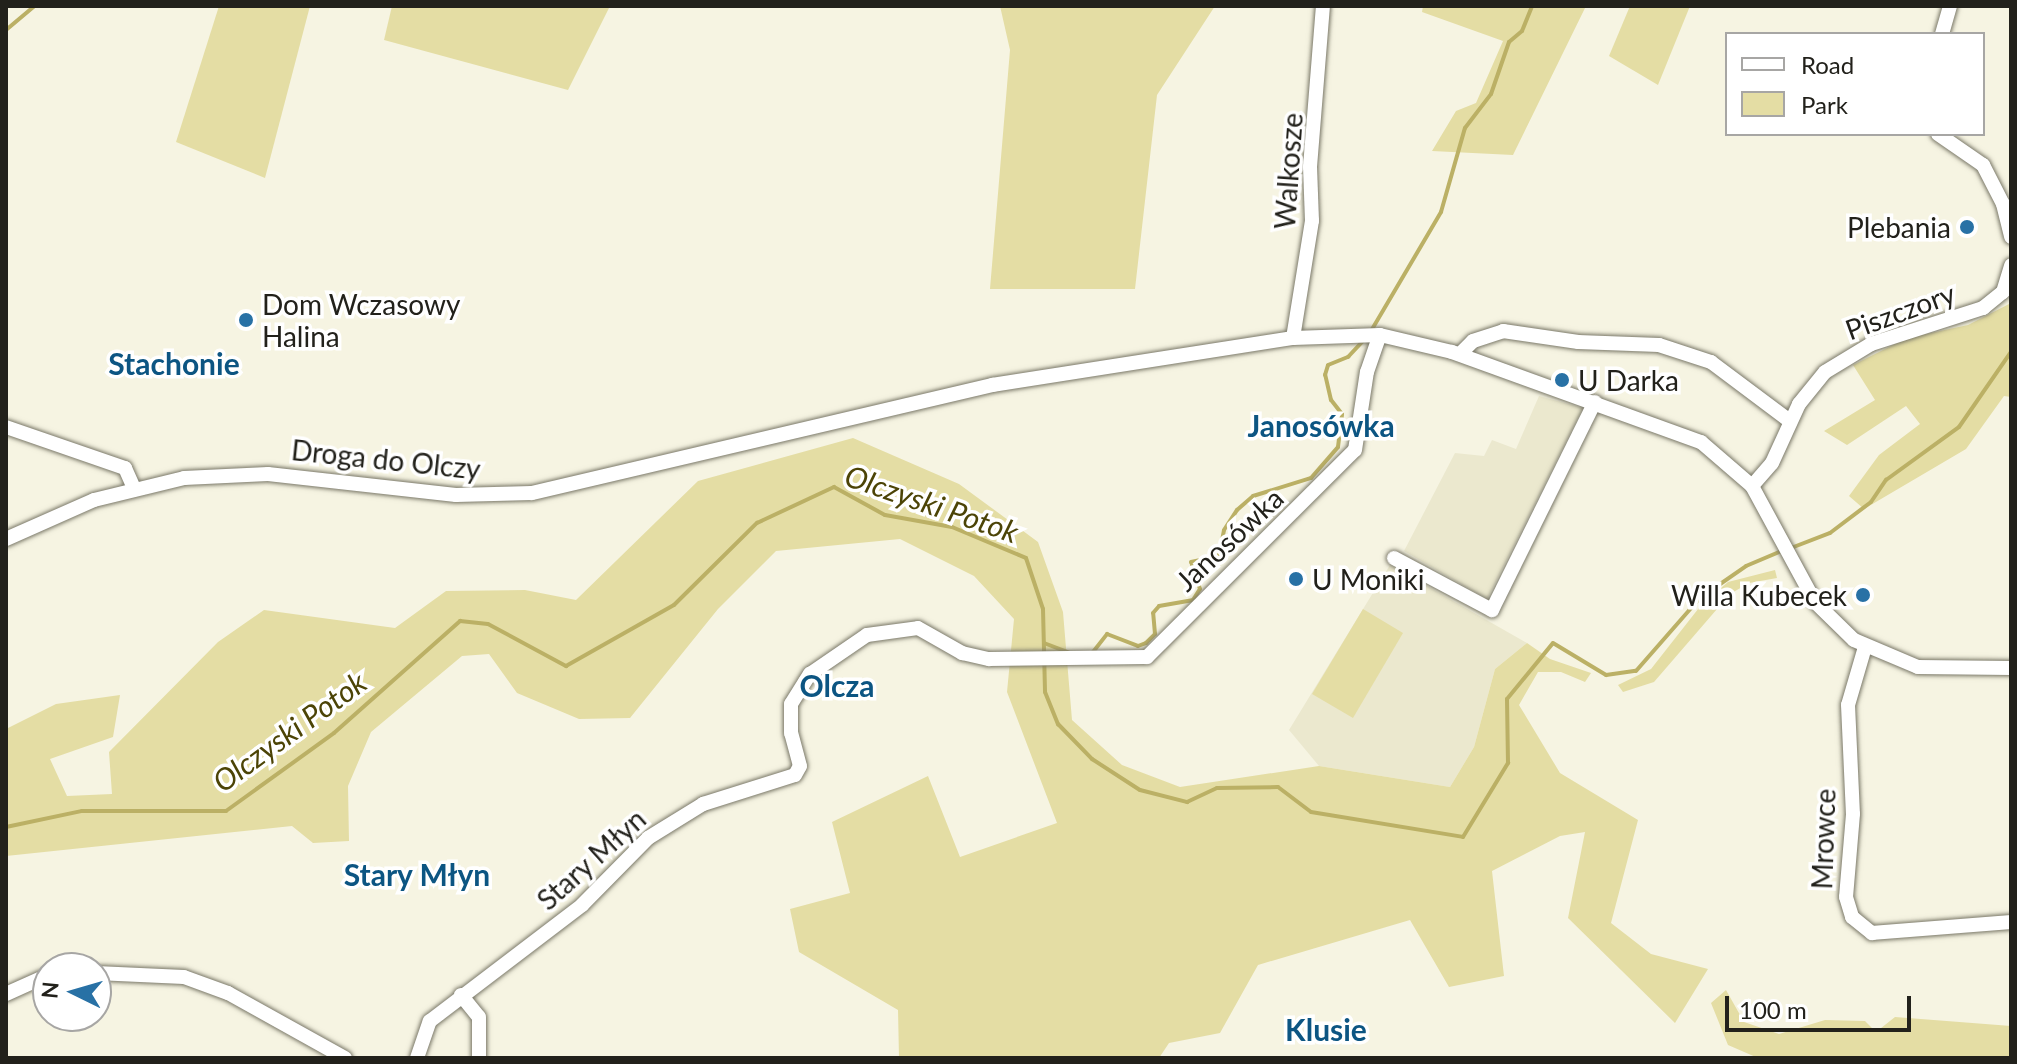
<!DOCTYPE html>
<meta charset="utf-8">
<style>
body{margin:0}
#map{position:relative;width:2017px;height:1064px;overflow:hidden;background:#f6f4e2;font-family:Lato,sans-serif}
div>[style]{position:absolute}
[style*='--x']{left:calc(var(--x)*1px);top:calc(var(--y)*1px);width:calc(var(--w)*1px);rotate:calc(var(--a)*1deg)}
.built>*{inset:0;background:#ebe8ce}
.green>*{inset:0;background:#e4dda4}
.stream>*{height:4px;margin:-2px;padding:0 2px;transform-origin:2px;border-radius:2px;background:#bbb065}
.roads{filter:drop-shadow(0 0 2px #7a7868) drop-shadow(0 0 2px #7a7868)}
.minor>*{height:14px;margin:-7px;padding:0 7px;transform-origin:7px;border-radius:7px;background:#fff}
.dots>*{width:22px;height:22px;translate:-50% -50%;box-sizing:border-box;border:4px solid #fff;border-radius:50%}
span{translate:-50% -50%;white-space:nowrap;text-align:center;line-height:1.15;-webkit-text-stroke:7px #fff;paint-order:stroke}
.street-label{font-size:28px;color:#22211b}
.poi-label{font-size:28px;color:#22211b}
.right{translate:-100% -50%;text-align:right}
.left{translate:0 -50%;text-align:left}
.neighbourhood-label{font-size:30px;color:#0c5582;font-weight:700}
.water-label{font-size:30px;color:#4c4406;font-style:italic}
.frame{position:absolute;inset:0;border:8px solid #22211b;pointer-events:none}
.legend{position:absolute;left:1725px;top:32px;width:260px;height:104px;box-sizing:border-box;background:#fff;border:2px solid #a7a6a4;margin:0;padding:10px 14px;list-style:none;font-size:24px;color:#22211b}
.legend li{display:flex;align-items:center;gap:16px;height:40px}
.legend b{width:40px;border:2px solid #a7a6a4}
.north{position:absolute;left:32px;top:952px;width:80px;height:80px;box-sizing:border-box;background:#fff;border:2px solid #a7a6a4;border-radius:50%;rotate:275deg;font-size:22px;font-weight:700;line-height:32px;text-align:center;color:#22211b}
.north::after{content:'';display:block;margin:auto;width:28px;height:36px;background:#2871a5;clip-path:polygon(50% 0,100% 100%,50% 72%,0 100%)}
.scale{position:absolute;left:1725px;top:996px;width:186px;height:36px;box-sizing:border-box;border:4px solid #22211b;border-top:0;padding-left:10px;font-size:24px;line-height:28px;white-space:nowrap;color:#22211b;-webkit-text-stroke:6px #fff;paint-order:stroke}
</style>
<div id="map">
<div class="built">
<i style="clip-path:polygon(1539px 396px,1583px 408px,1487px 599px,1404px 551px,1455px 453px,1484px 456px,1492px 440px,1516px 449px)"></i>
<i style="clip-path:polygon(1390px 565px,1527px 643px,1495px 669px,1474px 747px,1450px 787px,1319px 766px,1289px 730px)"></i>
</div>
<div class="green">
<i style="clip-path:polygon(219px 6px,310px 6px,265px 178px,176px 142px)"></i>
<i style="clip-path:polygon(392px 6px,610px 6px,568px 90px,384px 40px)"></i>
<i style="clip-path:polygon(1000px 6px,1215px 6px,1157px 95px,1135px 289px,990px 289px,1010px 50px)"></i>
<i style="clip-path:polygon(1423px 6px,1586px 6px,1513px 155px,1432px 151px,1456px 111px,1476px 103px,1503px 41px,1422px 12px)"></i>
<i style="clip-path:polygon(1630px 6px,1690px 6px,1658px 85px,1609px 56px)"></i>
<i style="clip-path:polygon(2011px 303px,2011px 397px,2004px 396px,1966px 449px,1864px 509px,1849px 496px,1879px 455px,1920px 424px,1906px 406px,1847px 445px,1824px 431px,1875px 400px,1853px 365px,1907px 338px,1968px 325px)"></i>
<i style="clip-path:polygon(853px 438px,959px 484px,1038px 542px,1063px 612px,1072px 720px,1122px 765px,1180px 787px,1319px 766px,1450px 787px,1474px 747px,1495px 669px,1527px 643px,1550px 659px,1591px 673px,1585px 682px,1561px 672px,1538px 672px,1519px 705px,1560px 773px,1638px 820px,1611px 923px,1651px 954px,1708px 969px,1675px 1023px,1568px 918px,1585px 832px,1560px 836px,1492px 871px,1504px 976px,1449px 987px,1410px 920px,1258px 965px,1220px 1033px,1169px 1043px,1159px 1058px,899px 1058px,898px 1010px,799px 952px,790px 909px,850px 893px,832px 822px,928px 776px,960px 857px,1057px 823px,1007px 692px,1014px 619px,974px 576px,900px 539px,776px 551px,718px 609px,630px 718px,579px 719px,517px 693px,489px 654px,462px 656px,371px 732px,348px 786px,349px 841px,313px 843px,292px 826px,6px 856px,6px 729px,56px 704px,120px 695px,113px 737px,50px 759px,67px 796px,112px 794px,109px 752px,218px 642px,264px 610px,395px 628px,446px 591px,525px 590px,576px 600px,698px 481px)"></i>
<i style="clip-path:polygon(1775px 570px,1777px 578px,1749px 583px,1730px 594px,1654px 682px,1623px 692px,1618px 685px,1651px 669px,1702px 604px,1728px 582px)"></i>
<i style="clip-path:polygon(1363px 609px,1403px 633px,1353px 718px,1312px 694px)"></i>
<i style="clip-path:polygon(1726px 990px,1744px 1022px,1779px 1034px,1825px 1020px,1865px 1021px,1876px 1032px,1895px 1017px,2011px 1026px,2011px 1058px,1758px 1058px,1728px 1045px,1711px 1003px)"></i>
</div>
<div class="stream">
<i style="--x:6;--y:30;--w:38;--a:-40"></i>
<i style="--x:1371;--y:331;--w:138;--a:-59.5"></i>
<i style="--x:1441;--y:212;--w:87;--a:-74.1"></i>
<i style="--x:1465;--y:128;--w:43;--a:-52.6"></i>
<i style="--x:1491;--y:94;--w:55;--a:-70.9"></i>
<i style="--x:1509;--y:42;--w:17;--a:-40"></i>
<i style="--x:1522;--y:31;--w:27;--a:-68"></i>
<i style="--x:1791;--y:548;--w:42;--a:-21"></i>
<i style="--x:1830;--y:533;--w:51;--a:-37.1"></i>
<i style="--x:1871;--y:502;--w:27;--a:-56"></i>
<i style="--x:1886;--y:480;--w:90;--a:-36"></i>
<i style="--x:1959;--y:427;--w:91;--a:-55.3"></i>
<i style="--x:1044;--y:643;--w:26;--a:21"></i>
<i style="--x:1093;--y:652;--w:23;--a:-52"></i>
<i style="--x:1107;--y:634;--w:33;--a:21"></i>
<i style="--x:1138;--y:646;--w:9;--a:-21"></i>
<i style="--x:1146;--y:643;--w:13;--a:-45"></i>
<i style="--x:1155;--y:634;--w:21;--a:-95"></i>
<i style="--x:1153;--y:613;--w:9;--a:-49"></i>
<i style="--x:1159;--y:606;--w:35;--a:-10"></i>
<i style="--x:1193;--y:600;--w:13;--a:-58"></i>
<i style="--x:1200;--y:589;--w:28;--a:-108"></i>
<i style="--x:1191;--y:562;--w:29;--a:-12"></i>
<i style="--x:1219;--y:556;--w:26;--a:-79"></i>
<i style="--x:1224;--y:530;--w:24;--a:-57"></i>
<i style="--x:1237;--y:510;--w:21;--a:-41"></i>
<i style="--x:1253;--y:496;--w:61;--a:-17.2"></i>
<i style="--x:1311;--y:478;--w:41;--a:-48.9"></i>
<i style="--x:1338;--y:447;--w:33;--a:-83"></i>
<i style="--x:1342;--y:414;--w:18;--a:-128"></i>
<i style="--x:1331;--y:400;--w:26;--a:-103"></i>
<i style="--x:1325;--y:375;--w:10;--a:-73"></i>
<i style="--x:1328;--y:365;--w:22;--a:-22"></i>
<i style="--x:1348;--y:357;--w:22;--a:-47"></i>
<i style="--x:6;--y:827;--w:78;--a:-11.9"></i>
<i style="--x:82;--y:811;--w:144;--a:0"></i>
<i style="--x:226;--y:811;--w:133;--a:-35.8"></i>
<i style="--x:334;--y:733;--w:169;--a:-41.6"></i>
<i style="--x:460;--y:621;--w:28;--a:6"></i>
<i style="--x:488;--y:624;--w:89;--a:28.3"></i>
<i style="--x:566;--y:666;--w:124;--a:-29.5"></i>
<i style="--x:674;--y:605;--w:117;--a:-44.7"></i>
<i style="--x:757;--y:523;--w:85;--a:-25.1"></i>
<i style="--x:834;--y:487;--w:58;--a:28.8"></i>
<i style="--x:885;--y:515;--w:68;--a:10.2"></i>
<i style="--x:952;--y:527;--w:80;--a:22.7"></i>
<i style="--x:1026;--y:558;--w:54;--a:71.6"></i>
<i style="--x:1043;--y:609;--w:83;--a:88.6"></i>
<i style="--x:1045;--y:692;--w:35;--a:68"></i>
<i style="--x:1058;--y:724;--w:49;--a:45.8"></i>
<i style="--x:1092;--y:759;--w:57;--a:32.9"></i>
<i style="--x:1140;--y:790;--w:49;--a:14.3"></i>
<i style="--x:1187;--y:802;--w:33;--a:-25"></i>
<i style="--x:1217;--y:788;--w:61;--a:-0.9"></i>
<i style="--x:1278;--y:787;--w:41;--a:37.1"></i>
<i style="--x:1311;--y:812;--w:154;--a:9.3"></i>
<i style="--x:1463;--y:837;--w:87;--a:-58.7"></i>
<i style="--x:1508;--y:763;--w:64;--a:-90.9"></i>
<i style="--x:1507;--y:699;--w:72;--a:-50.6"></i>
<i style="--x:1553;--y:643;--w:62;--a:31.1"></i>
<i style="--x:1606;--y:675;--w:30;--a:-8"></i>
<i style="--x:1636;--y:671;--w:97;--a:-48.8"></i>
<i style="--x:1700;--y:598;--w:56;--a:-34.8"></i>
<i style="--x:1746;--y:566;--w:39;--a:-23"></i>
</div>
<div class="roads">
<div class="minor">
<i style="--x:1942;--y:34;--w:29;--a:-74"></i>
<i style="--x:1938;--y:134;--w:55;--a:34.6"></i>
<i style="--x:1983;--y:165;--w:44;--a:62.9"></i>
<i style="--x:2003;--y:204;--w:34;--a:76"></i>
<i style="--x:1293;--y:338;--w:119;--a:-80.8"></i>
<i style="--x:1312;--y:221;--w:54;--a:-92.1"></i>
<i style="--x:1310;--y:167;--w:162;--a:-85.4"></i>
<i style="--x:1460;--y:354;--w:18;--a:-45"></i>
<i style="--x:1473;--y:341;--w:32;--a:-18"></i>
<i style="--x:1503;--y:331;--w:76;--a:8.3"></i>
<i style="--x:1578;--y:342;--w:81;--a:2.1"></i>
<i style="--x:1659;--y:345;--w:55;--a:18.1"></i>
<i style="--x:1711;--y:362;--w:99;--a:36.8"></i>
<i style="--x:6;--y:427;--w:126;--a:19"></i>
<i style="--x:125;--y:468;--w:22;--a:66"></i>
<i style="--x:1752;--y:486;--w:30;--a:-49"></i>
<i style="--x:1772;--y:463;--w:65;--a:-65.4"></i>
<i style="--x:1799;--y:404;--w:41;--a:-50.9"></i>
<i style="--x:1825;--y:372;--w:54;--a:-31.3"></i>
<i style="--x:1871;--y:344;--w:118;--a:-17.8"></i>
<i style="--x:1983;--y:308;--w:26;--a:-39"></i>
<i style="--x:2003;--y:292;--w:28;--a:-73"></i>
<i style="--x:6;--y:539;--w:96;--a:-23.9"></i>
<i style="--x:94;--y:500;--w:93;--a:-13.7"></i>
<i style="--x:184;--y:478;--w:84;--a:-2.7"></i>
<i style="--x:268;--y:474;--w:189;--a:6.4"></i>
<i style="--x:456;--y:495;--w:76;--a:-1.5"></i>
<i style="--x:532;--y:493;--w:473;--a:-13.2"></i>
<i style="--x:992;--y:385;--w:305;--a:-8.9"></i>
<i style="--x:1293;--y:338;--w:87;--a:-2"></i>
<i style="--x:1380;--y:335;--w:74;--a:13.3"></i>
<i style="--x:1452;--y:352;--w:265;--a:19.9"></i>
<i style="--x:1701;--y:442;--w:67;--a:40.8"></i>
<i style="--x:1752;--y:486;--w:132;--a:61.5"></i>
<i style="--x:1815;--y:602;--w:54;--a:44.3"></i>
<i style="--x:1854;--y:640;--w:69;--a:22.9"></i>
<i style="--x:1918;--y:667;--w:93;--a:0.6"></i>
<i style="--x:1394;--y:558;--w:111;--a:28"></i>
<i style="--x:1492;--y:610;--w:232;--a:-63.7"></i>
<i style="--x:1865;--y:647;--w:60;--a:106.3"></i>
<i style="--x:1848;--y:705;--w:109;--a:87.4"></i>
<i style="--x:1853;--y:814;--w:83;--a:94.8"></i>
<i style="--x:1846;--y:897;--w:21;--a:73"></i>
<i style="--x:1852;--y:917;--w:26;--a:39"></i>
<i style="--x:1872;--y:933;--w:139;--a:-4.5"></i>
<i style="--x:96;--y:973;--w:88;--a:2.6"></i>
<i style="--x:184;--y:977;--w:47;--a:20"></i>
<i style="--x:228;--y:993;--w:134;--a:29.1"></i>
<i style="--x:6;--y:994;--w:46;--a:-24.3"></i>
<i style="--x:461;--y:995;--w:28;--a:51"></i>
<i style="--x:479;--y:1017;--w:41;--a:90"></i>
<i style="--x:417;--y:1058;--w:39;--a:-71"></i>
<i style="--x:430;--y:1021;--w:191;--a:-37.3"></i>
<i style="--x:582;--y:905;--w:94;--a:-45.4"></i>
<i style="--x:648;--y:838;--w:65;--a:-31.7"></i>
<i style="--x:703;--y:804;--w:96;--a:-17.5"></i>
<i style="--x:795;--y:775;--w:10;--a:-61"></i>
<i style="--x:800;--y:766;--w:34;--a:-105"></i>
<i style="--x:791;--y:733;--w:29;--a:-90"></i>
<i style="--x:791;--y:704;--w:36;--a:-58"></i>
<i style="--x:810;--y:674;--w:69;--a:-34.4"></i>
<i style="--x:867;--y:635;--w:51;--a:-7.8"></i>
<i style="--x:918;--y:628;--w:51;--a:29.6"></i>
<i style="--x:962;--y:653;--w:28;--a:13"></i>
<i style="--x:989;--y:659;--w:158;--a:-0.7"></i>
<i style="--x:1147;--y:657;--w:293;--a:-44.9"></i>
<i style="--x:1355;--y:450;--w:79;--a:-81.3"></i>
<i style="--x:1367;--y:372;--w:39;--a:-71"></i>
</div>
</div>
<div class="dots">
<i style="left:1967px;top:227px;background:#2871a5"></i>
<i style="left:246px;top:320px;background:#2871a5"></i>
<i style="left:1562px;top:380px;background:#2871a5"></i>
<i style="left:1296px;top:579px;background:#2871a5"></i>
<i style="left:1863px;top:595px;background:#2871a5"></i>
</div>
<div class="street-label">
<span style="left:1288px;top:171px;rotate:-86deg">Walkosze</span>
<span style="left:1900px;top:311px;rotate:-20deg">Piszczory</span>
<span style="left:386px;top:459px;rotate:6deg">Droga do Olczy</span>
<span style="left:1229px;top:539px;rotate:-43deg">Janosówka</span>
<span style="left:1823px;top:839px;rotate:-88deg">Mrowce</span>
<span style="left:591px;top:859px;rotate:-42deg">Stary Młyn</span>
</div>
<div class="poi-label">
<span class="right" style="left:1951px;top:227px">Plebania</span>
<span class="left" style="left:262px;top:320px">Dom Wczasowy<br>Halina</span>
<span class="left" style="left:1578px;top:380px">U Darka</span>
<span class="left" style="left:1312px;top:579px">U Moniki</span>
<span class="right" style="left:1847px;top:595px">Willa Kubecek</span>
</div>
<div class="neighbourhood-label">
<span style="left:174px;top:363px">Stachonie</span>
<span style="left:1321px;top:425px">Janosówka</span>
<span style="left:837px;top:685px">Olcza</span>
<span style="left:417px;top:874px">Stary Młyn</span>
<span style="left:1326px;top:1029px">Klusie</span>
</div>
<div class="water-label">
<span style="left:932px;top:503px;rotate:19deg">Olczyski Potok</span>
<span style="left:289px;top:731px;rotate:-36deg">Olczyski Potok</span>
</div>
<div class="frame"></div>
<ul class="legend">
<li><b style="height:10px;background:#fff"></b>Road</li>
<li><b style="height:22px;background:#e4dda4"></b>Park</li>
</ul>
<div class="north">N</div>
<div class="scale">100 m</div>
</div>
